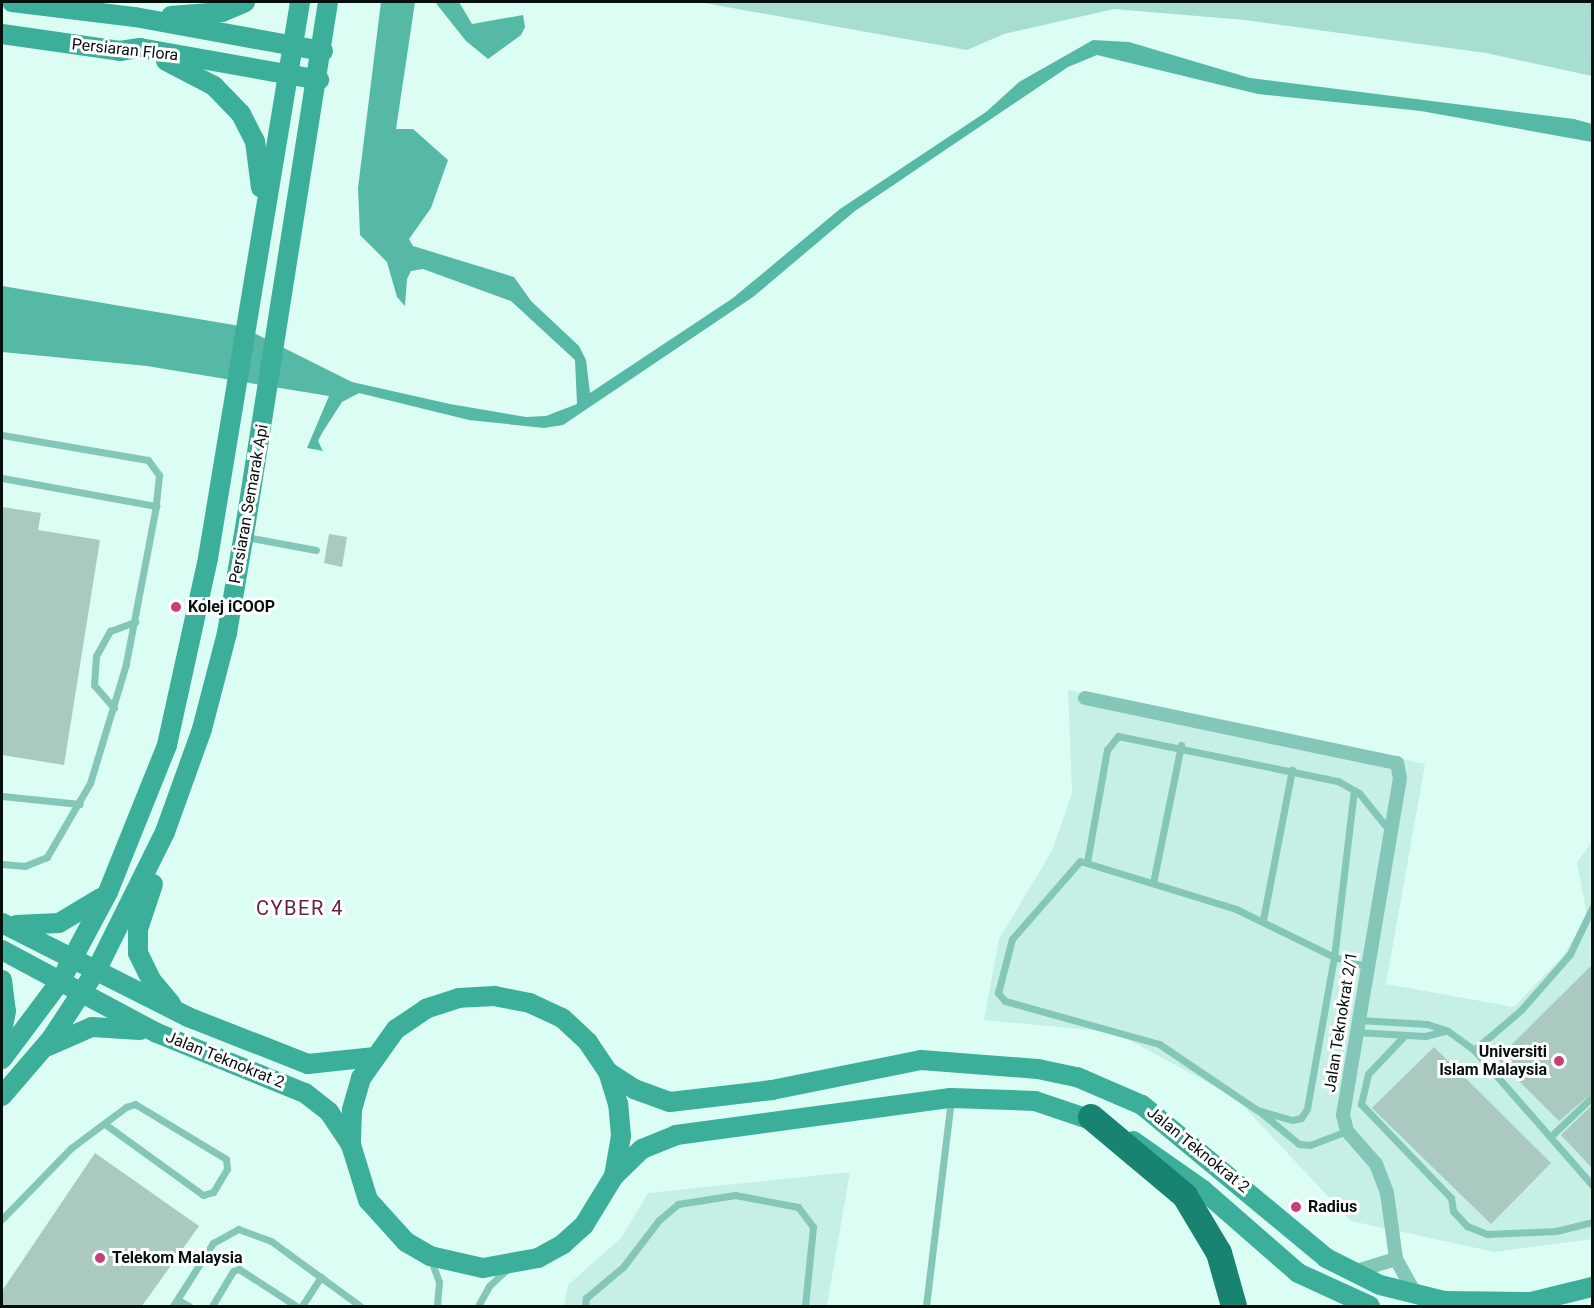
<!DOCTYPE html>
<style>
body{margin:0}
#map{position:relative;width:1594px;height:1308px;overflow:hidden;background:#dcfdf4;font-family:Roboto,sans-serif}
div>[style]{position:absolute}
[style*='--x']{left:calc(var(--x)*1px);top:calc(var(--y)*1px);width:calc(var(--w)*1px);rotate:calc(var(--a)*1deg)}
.built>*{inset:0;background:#c6efe5}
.green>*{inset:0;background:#a8ded1}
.water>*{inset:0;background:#56b9a5}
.building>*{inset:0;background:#a9c9c1}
.service>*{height:7px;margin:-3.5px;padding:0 3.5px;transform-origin:3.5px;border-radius:3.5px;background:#84c6b7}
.minor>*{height:14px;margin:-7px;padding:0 7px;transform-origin:7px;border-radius:7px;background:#84c6b7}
.secondary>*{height:20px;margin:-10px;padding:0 10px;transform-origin:10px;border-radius:10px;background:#3baf9a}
.motorway>*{height:26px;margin:-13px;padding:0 13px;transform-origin:13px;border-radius:13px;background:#198372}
.dots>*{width:16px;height:16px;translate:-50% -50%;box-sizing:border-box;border:3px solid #fff;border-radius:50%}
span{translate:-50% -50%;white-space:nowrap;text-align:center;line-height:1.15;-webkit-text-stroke:6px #fff;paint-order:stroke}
.street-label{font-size:16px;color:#06110e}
.poi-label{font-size:16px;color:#06110e;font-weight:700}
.left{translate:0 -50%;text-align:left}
.right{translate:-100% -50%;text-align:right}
.quarter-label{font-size:20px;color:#66233e;letter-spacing:1.5px}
.frame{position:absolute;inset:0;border:3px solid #06110e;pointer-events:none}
</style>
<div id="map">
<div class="built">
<i style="clip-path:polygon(1068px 690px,1425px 764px,1386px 984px,1514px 1007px,1563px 956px,1587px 916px,1577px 862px,1592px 842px,1592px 1239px,1495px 1252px,1351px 1221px,1235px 1097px,1114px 1032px,984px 1020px,999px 939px,1052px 851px,1072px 793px)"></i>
<i style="clip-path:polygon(850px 1172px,827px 1306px,564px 1306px,568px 1285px,622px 1237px,648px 1193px)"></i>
</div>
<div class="green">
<i style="clip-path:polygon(699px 2px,1592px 2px,1592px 76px,1486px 53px,1245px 20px,1114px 9px,1004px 34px,967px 50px)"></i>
</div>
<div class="water">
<i style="clip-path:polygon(381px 2px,415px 2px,396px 129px,413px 129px,448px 160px,431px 208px,409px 239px,413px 246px,514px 277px,531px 301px,579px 346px,586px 360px,590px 393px,733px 298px,840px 209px,986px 112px,1019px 82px,1093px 40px,1129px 42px,1250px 78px,1574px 119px,1592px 124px,1592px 142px,1421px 111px,1258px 94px,1097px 55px,1068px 67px,855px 211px,753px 297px,563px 425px,544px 428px,469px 420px,359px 393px,342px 402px,322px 433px,318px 441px,323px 451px,307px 448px,329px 396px,147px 366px,2px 352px,2px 286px,240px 326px,352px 382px,450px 404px,526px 417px,546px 416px,577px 404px,575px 360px,511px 301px,423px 269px,411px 271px,407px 279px,405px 306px,397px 297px,387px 262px,360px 235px,358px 188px)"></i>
<i style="clip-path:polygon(435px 2px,459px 2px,472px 24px,523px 15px,525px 27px,521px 35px,488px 59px,466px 41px)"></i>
</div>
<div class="building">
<i style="clip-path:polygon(2px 507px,41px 513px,38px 530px,100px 540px,64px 765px,2px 755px)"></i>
<i style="clip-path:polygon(329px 534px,347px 537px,342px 567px,324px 563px)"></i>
<i style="clip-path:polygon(1593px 964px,1593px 1092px,1559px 1121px,1497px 1059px)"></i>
<i style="clip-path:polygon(1434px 1047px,1551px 1163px,1491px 1224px,1372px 1108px)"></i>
<i style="clip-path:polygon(1593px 1104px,1593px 1169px,1561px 1135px)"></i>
<i style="clip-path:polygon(95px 1153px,199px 1226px,142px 1306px,2px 1306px,2px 1291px)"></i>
</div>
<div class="service">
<i style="--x:2;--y:435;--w:148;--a:9.7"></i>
<i style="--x:148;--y:460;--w:19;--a:54"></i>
<i style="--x:159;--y:475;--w:31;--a:96"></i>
<i style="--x:2;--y:478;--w:157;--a:10.3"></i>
<i style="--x:156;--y:506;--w:161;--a:100.8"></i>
<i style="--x:126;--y:664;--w:124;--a:106.8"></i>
<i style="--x:90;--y:783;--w:86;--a:120.2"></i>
<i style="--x:47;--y:857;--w:24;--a:158"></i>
<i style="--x:25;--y:866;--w:23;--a:-175"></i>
<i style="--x:246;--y:537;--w:71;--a:10.5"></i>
<i style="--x:114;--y:708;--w:30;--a:-131"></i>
<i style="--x:94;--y:685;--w:29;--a:-86"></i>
<i style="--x:96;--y:656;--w:29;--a:-61"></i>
<i style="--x:110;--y:631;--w:27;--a:-20"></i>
<i style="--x:1354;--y:790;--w:168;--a:96.8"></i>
<i style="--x:1334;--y:957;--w:154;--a:100.1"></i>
<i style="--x:1307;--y:1109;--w:11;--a:124"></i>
<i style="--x:1301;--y:1118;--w:9;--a:167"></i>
<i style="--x:1292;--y:1120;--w:36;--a:-164"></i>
<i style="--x:1257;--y:1110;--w:118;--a:-146"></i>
<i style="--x:1159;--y:1044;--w:160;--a:-164.4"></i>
<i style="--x:1005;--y:1001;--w:11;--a:-131"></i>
<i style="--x:998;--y:993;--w:56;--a:-75.5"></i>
<i style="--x:1012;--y:939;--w:103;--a:-48.9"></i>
<i style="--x:1080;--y:861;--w:163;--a:17.1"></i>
<i style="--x:1236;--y:909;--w:109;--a:26.1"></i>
<i style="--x:1334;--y:957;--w:33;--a:16"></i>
<i style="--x:2;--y:796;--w:78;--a:5.9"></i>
<i style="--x:1087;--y:862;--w:114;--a:-79.9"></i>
<i style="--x:1107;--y:750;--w:18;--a:-52"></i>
<i style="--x:1118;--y:736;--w:225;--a:11.6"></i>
<i style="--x:1338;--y:781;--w:24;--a:30"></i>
<i style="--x:1359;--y:793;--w:48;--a:51"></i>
<i style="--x:1153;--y:883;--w:141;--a:-78.5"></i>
<i style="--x:1263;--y:920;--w:153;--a:-79.1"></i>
<i style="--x:1358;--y:1020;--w:69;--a:3.3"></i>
<i style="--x:1427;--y:1024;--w:22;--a:18"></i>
<i style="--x:1448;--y:1031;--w:32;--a:36"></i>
<i style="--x:1474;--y:1050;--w:179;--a:48.8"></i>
<i style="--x:1356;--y:1032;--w:69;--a:3.3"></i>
<i style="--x:1425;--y:1036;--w:21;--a:-14"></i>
<i style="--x:1404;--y:1036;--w:52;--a:133.5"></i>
<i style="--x:1368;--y:1074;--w:31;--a:103"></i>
<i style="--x:1361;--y:1104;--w:130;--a:46.2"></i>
<i style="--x:1451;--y:1198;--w:13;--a:81"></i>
<i style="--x:1453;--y:1211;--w:21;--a:47"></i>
<i style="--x:1467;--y:1226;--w:22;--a:22"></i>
<i style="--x:1487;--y:1234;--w:69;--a:-2.5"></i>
<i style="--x:1556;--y:1231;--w:37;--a:-14"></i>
<i style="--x:1474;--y:1050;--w:62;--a:-40.4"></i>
<i style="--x:1521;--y:1010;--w:74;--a:-48.8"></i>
<i style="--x:1570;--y:954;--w:51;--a:-64.4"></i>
<i style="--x:1259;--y:1111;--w:52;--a:39.5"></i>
<i style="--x:1299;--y:1144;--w:11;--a:5"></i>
<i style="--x:1310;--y:1145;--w:40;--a:-21"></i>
<i style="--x:1550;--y:1137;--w:58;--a:-43.6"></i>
<i style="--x:2;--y:1219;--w:99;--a:-45.8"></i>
<i style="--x:71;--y:1148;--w:69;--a:-36.7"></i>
<i style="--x:126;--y:1107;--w:9;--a:-18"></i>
<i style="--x:135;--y:1104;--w:106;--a:31.1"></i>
<i style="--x:226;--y:1159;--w:10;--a:84"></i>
<i style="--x:227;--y:1169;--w:27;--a:121"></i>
<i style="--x:213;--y:1192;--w:10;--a:163"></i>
<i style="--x:203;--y:1195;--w:121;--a:-144.1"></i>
<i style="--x:431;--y:1260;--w:23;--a:70"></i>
<i style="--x:439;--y:1282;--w:24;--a:95"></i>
<i style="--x:178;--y:1300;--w:13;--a:29"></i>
<i style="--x:173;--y:1306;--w:75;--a:-57.6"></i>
<i style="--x:213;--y:1243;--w:29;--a:-29"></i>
<i style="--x:238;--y:1229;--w:35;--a:20"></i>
<i style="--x:271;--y:1241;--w:110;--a:36.1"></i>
<i style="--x:212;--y:1306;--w:41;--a:-59"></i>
<i style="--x:233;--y:1271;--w:6;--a:-18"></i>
<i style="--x:239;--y:1269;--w:68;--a:33"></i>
<i style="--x:302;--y:1306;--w:35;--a:-57"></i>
<i style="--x:478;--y:1306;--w:23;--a:-61"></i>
<i style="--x:489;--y:1286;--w:23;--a:-43"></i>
<i style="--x:585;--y:1306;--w:8;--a:-83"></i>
<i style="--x:586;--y:1298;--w:48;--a:-40"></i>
<i style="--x:623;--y:1267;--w:59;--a:-52.5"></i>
<i style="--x:659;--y:1220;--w:25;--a:-40"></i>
<i style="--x:678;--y:1204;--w:58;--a:-9"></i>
<i style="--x:735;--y:1195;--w:64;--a:10.8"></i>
<i style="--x:798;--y:1207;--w:25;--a:53"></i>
<i style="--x:813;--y:1227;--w:79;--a:95.8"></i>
<i style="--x:926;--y:1306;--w:208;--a:-83.1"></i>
</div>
<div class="minor">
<i style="--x:1085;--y:698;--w:319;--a:11.8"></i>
<i style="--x:1397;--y:763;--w:15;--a:79"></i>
<i style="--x:1400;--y:778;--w:342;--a:99.6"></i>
<i style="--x:1343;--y:1115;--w:16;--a:76"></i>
<i style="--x:1347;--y:1131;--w:44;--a:48.7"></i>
<i style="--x:1376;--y:1164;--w:31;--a:69"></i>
<i style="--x:1387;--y:1193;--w:67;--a:82.2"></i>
<i style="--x:1396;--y:1259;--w:39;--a:61"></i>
<i style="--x:1353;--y:1272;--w:45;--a:-16.8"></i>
</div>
<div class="secondary">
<i style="--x:12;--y:2;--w:124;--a:7"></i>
<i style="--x:135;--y:17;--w:191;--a:10.3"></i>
<i style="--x:171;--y:16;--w:51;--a:-4.5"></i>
<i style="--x:222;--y:12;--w:25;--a:-23"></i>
<i style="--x:2;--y:34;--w:119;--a:8.2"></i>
<i style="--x:120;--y:51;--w:20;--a:-9"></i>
<i style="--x:140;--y:48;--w:182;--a:10.1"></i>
<i style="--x:166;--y:61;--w:54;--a:27.5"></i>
<i style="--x:214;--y:86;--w:39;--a:46"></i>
<i style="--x:241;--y:114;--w:30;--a:63"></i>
<i style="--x:255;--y:141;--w:47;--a:82.7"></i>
<i style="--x:153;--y:884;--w:47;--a:108.4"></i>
<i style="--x:138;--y:929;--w:24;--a:90"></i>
<i style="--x:138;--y:953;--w:30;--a:64"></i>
<i style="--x:151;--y:980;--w:31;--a:50"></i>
<i style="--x:2;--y:923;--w:208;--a:26.8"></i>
<i style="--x:188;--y:1017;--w:129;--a:21.4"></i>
<i style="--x:308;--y:1064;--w:65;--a:-6.1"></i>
<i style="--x:16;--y:925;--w:43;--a:-2.7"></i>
<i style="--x:59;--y:923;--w:49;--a:-30.8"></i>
<i style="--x:2;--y:950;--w:176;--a:28.2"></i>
<i style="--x:157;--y:1033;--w:160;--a:22.1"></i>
<i style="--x:305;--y:1093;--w:31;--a:38"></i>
<i style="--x:329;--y:1112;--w:40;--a:56"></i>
<i style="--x:2;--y:980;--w:31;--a:83"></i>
<i style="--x:6;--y:1011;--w:21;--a:101"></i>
<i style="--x:48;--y:1046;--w:48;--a:-23.4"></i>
<i style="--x:92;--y:1027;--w:48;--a:3.6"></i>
<i style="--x:2;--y:1059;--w:99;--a:-53.2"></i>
<i style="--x:61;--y:980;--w:100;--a:-61.9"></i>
<i style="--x:108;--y:892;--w:158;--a:-68.1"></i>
<i style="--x:167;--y:745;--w:191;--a:-77.6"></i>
<i style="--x:208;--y:558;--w:564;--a:-80.6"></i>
<i style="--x:608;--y:1072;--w:31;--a:33"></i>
<i style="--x:634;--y:1089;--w:38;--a:20"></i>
<i style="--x:670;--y:1102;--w:103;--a:-6.7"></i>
<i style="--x:772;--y:1090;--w:152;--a:-11.4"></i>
<i style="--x:921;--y:1060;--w:117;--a:4.4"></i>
<i style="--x:1038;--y:1069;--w:40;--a:12"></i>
<i style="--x:1077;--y:1077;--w:71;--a:23.3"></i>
<i style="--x:1142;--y:1105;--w:239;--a:39.7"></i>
<i style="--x:1326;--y:1258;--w:60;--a:26.6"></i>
<i style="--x:1380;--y:1285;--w:66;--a:14"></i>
<i style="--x:1444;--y:1301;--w:87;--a:0.7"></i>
<i style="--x:1531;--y:1302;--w:63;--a:-13.8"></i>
<i style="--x:2;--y:1096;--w:75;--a:-49.3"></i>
<i style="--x:51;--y:1039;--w:84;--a:-56.7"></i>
<i style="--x:97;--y:969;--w:153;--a:-63.6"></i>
<i style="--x:165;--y:832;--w:109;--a:-70.2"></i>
<i style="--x:202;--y:729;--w:99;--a:-75.4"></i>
<i style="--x:227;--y:633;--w:113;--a:-80.3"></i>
<i style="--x:246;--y:522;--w:526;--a:-81.04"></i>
<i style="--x:1133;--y:1141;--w:85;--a:35"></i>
<i style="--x:1203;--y:1190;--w:126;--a:41.1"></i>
<i style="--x:1298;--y:1273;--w:79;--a:24.6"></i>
<i style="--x:614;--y:1176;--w:41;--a:-80.1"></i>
<i style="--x:621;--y:1136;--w:32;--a:-95"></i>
<i style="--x:618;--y:1104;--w:34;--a:-107"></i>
<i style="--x:608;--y:1072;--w:36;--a:-124"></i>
<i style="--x:588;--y:1042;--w:35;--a:-137"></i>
<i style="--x:562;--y:1018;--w:35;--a:-155"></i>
<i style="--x:530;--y:1003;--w:36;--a:-169"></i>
<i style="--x:495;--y:996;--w:36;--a:177"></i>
<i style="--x:459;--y:998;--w:35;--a:162"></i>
<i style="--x:426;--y:1009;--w:36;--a:146"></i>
<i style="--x:396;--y:1029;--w:60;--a:125.5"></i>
<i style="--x:361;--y:1078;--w:33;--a:106"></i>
<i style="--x:352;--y:1110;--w:35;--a:92"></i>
<i style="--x:351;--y:1145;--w:58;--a:72.8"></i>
<i style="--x:368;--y:1200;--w:57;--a:47.9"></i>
<i style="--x:406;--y:1242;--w:28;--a:30"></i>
<i style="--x:430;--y:1256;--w:54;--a:12.8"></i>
<i style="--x:483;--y:1268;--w:56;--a:-10.3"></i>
<i style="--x:538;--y:1258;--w:29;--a:-29"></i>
<i style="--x:563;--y:1244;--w:28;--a:-42"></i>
<i style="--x:584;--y:1225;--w:57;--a:-58.5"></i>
<i style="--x:614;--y:1176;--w:39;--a:-44"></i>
<i style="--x:642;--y:1149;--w:37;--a:-22"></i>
<i style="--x:676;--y:1135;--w:277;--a:-7.7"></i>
<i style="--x:951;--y:1098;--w:84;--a:2"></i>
<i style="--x:1035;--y:1101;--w:72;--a:18.7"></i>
</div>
<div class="motorway">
<i style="--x:1091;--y:1117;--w:123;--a:40"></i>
<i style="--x:1185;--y:1196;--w:66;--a:59.2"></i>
<i style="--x:1219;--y:1253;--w:55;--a:74.2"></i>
</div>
<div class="dots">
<i style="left:176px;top:607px;background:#c83e79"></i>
<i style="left:1559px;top:1061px;background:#c83e79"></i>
<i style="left:1296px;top:1207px;background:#c83e79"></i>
<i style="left:100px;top:1258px;background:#c83e79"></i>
</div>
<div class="street-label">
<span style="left:125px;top:50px;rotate:6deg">Persiaran Flora</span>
<span style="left:249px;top:504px;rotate:-80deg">Persiaran Semarak Api</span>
<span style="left:1341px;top:1022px;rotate:-81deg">Jalan Teknokrat 2/1</span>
<span style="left:225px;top:1060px;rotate:22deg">Jalan Teknokrat 2</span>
<span style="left:1198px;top:1150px;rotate:39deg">Jalan Teknokrat 2</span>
</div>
<div class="poi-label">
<span class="left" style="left:188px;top:607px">Kolej iCOOP</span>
<span class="right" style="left:1547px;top:1061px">Universiti<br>Islam Malaysia</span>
<span class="left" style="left:1308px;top:1207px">Radius</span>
<span class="left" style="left:112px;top:1258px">Telekom Malaysia</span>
</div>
<div class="quarter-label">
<span style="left:300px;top:908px">CYBER 4</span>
</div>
<div class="frame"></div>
</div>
